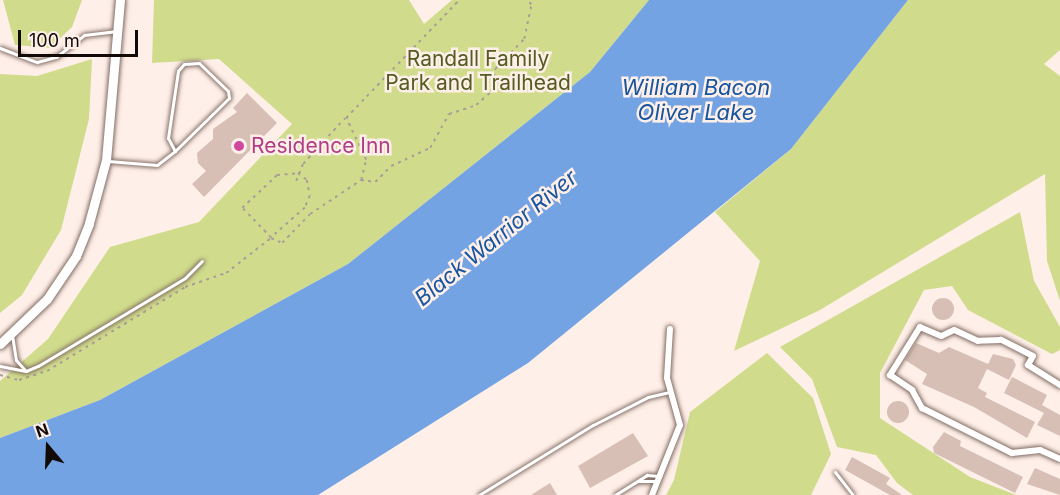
<!DOCTYPE html>
<style>
body{margin:0}
#map{position:relative;width:1060px;height:495px;overflow:hidden;background:#feefe8;font-family:Inter,sans-serif}
div>[style]{position:absolute}
[style*='--x']{left:calc(var(--x)*1px);top:calc(var(--y)*1px);width:calc(var(--w)*1px);rotate:calc(var(--a)*1deg)}
.green>*{inset:0;background:#d0dc8c}
.water>*{inset:0;background:#74a3e3}
.building>*{inset:0;background:#d7bfb5}
.round{border-radius:50%}
.path>*{height:1.5px;margin-top:-0.75px;transform-origin:0;background:repeating-linear-gradient(90deg,#aa9e98 0 3px,transparent 0 7.5px)}
.roads{filter:drop-shadow(0 0 2px #816c63) drop-shadow(0 0 2px #816c63)}
.lane>*{height:3px;margin:-1.5px;padding:0 1.5px;transform-origin:1.5px;border-radius:1.5px;background:#fff}
.street>*{height:6px;margin:-3px;padding:0 3px;transform-origin:3px;border-radius:3px;background:#fff}
.secondary>*{height:9px;margin:-4.5px;padding:0 4.5px;transform-origin:4.5px;border-radius:4.5px;background:#fff}
.dots>*{width:16px;height:16px;translate:-50% -50%;box-sizing:border-box;border:3px solid #feefe8;border-radius:50%}
span{translate:-50% -50%;white-space:nowrap;text-align:center;line-height:1.15;-webkit-text-stroke:5px #feefe8;paint-order:stroke}
.park-label{font-size:21px;color:#555c21}
.hotel-label{font-size:21px;color:#b23c85}
.left{translate:0 -50%;text-align:left}
.water-label{font-size:22px;color:#1855a1;font-style:italic}
.north{position:absolute;left:18px;top:417px;width:60px;height:60px;-webkit-text-stroke:4px #feefe8;paint-order:stroke;rotate:341deg;font-size:16px;font-weight:700;line-height:24px;text-align:center;color:#120a07}
.north::after{content:'';display:block;margin:auto;width:21px;height:27px;background:#120a07;clip-path:polygon(50% 0,100% 100%,50% 72%,0 100%)}
.scale{position:absolute;left:18px;top:30px;width:120px;height:27px;box-sizing:border-box;border:3px solid #120a07;border-top:0;padding-left:8px;font-size:18px;line-height:21px;white-space:nowrap;color:#120a07;-webkit-text-stroke:4px #feefe8;paint-order:stroke}
</style>
<div id="map">
<div class="green">
<i style="clip-path:polygon(3px 0,82px 0,72px 27px,50px 48px,15px 45px)"></i>
<i style="clip-path:polygon(154px 0,409px 0,424px 24px,452px 0,649px 0,590px 72px,348px 264px,100px 400px,0 438px,0 381px,48px 339px,110px 247px,199px 222px,292px 124px,219px 59px,152px 63px)"></i>
<i style="clip-path:polygon(908px 0,1060px 0,1060px 50px,1044px 64px,1060px 76px,1060px 301px,1047px 261px,1045px 174px,820px 310px,734px 351px,760px 261px,715px 212px,791px 149px)"></i>
<i style="clip-path:polygon(92px 59px,89px 119px,61px 230px,22px 295px,0 313px,0 74px,37px 76px)"></i>
<i style="clip-path:polygon(1020px 212px,1034px 281px,1060px 327px,1060px 350px,1052px 354px,968px 310px,952px 286px,924px 290px,880px 373px,880px 418px,970px 477px,1016px 495px,913px 495px,897px 483px,876px 455px,837px 447px,812px 379px,780px 347px)"></i>
<i style="clip-path:polygon(767px 353px,813px 398px,831px 454px,811px 495px,666px 495px,674px 480px,690px 412px)"></i>
</div>
<div class="water">
<i style="clip-path:polygon(649px 0,908px 0,791px 149px,528px 363px,318px 495px,0 495px,0 438px,100px 400px,348px 264px,590px 72px)"></i>
</div>
<div class="building">
<i style="clip-path:polygon(247px 93px,277px 123px,204px 197px,192px 184px,206px 171px,198px 163px,197px 153px,213px 139px,213px 129px,237px 112px,233px 108px)"></i>
<i class="round" style="left:932px;top:298px;width:22px;height:22px"></i>
<i style="clip-path:polygon(916px 343px,939px 353px,949px 347px,988px 364px,993px 354px,1013px 359px,1016px 365px,1009px 380px,987px 369px,978px 388px,987px 393px,985px 397px,1035px 422px,1027px 438px,974px 407px,922px 384px,927px 374px,905px 360px)"></i>
<i style="clip-path:polygon(1012px 377px,1047px 395px,1042px 405px,1060px 415px,1060px 436px,1037px 425px,1044px 413px,1004px 393px)"></i>
<i class="round" style="left:887px;top:401px;width:22px;height:22px"></i>
<i style="clip-path:polygon(944px 432px,961px 441px,960px 446px,1023px 477px,1015px 493px,934px 453px,933px 447px)"></i>
<i style="clip-path:polygon(633px 433px,648px 456px,590px 488px,578px 466px)"></i>
<i style="clip-path:polygon(852px 457px,890px 478px,886px 484px,902px 495px,890px 495px,845px 470px)"></i>
<i style="clip-path:polygon(1035px 468px,1060px 479px,1060px 495px,1027px 484px)"></i>
<i style="clip-path:polygon(550px 483px,557px 495px,531px 495px)"></i>
</div>
<div class="path">
<i style="--x:298;--y:173;--w:11;--a:38"></i>
<i style="--x:307;--y:180;--w:16;--a:79"></i>
<i style="--x:310;--y:196;--w:13;--a:113"></i>
<i style="--x:305;--y:208;--w:45;--a:138.6"></i>
<i style="--x:271;--y:238;--w:42;--a:-134"></i>
<i style="--x:242;--y:208;--w:48;--a:-43.3"></i>
<i style="--x:277;--y:175;--w:21;--a:-5"></i>
<i style="--x:361;--y:180;--w:14;--a:8"></i>
<i style="--x:375;--y:182;--w:23;--a:-45"></i>
<i style="--x:391;--y:166;--w:43;--a:-24.8"></i>
<i style="--x:430;--y:148;--w:39;--a:-61"></i>
<i style="--x:449;--y:114;--w:28;--a:-18"></i>
<i style="--x:476;--y:105;--w:20;--a:-41"></i>
<i style="--x:491;--y:92;--w:23;--a:-80"></i>
<i style="--x:495;--y:69;--w:42;--a:-46"></i>
<i style="--x:524;--y:39;--w:35;--a:-78"></i>
<i style="--x:531;--y:5;--w:6;--a:-121"></i>
<i style="--x:296;--y:181;--w:18;--a:-68"></i>
<i style="--x:303;--y:164;--w:62;--a:-47.6"></i>
<i style="--x:0;--y:375;--w:20;--a:15"></i>
<i style="--x:19;--y:380;--w:29;--a:-18"></i>
<i style="--x:47;--y:371;--w:162;--a:-31.3"></i>
<i style="--x:185;--y:287;--w:43;--a:-18.9"></i>
<i style="--x:226;--y:273;--w:57;--a:-37.9"></i>
<i style="--x:271;--y:238;--w:12;--a:24"></i>
<i style="--x:282;--y:243;--w:40;--a:-46"></i>
<i style="--x:310;--y:214;--w:61;--a:-33.7"></i>
<i style="--x:361;--y:180;--w:21;--a:-76"></i>
<i style="--x:366;--y:160;--w:47;--a:-115.5"></i>
<i style="--x:346;--y:118;--w:163;--a:-46.2"></i>
</div>
<div class="roads">
<div class="lane">
<i style="--x:0;--y:48;--w:40;--a:21"></i>
<i style="--x:37;--y:62;--w:20;--a:-15"></i>
<i style="--x:56;--y:57;--w:36;--a:-38"></i>
<i style="--x:84;--y:35;--w:31;--a:-7"></i>
<i style="--x:108;--y:161;--w:49;--a:4.7"></i>
<i style="--x:157;--y:165;--w:23;--a:-38"></i>
<i style="--x:175;--y:151;--w:76;--a:-44.5"></i>
<i style="--x:229;--y:98;--w:7;--a:-98"></i>
<i style="--x:228;--y:91;--w:40;--a:-136"></i>
<i style="--x:199;--y:63;--w:15;--a:176"></i>
<i style="--x:184;--y:64;--w:9;--a:131"></i>
<i style="--x:178;--y:71;--w:68;--a:98.5"></i>
<i style="--x:168;--y:138;--w:15;--a:62"></i>
<i style="--x:12;--y:335;--w:25;--a:81"></i>
<i style="--x:16;--y:360;--w:15;--a:48"></i>
<i style="--x:0;--y:366;--w:26;--a:11"></i>
<i style="--x:26;--y:371;--w:13;--a:-23"></i>
<i style="--x:38;--y:366;--w:171;--a:-30.9"></i>
<i style="--x:185;--y:278;--w:24;--a:-45"></i>
<i style="--x:835;--y:472;--w:29;--a:52"></i>
<i style="--x:639;--y:481;--w:17;--a:0"></i>
<i style="--x:479;--y:495;--w:134;--a:-31.6"></i>
<i style="--x:593;--y:425;--w:62;--a:-27"></i>
<i style="--x:648;--y:397;--w:23;--a:-13"></i>
<i style="--x:615;--y:495;--w:38;--a:-32"></i>
<i style="--x:647;--y:475;--w:12;--a:5"></i>
</div>
<div class="street">
<i style="--x:1060;--y:385;--w:38;--a:-148"></i>
<i style="--x:1028;--y:365;--w:10;--a:-61"></i>
<i style="--x:1033;--y:356;--w:36;--a:-153"></i>
<i style="--x:1001;--y:340;--w:23;--a:178"></i>
<i style="--x:978;--y:341;--w:26;--a:-155"></i>
<i style="--x:954;--y:330;--w:14;--a:155"></i>
<i style="--x:941;--y:336;--w:23;--a:-157"></i>
<i style="--x:920;--y:327;--w:57;--a:122"></i>
<i style="--x:890;--y:375;--w:27;--a:34"></i>
<i style="--x:912;--y:390;--w:21;--a:61"></i>
<i style="--x:922;--y:408;--w:101;--a:26.6"></i>
<i style="--x:1012;--y:453;--w:28;--a:-6"></i>
<i style="--x:1040;--y:450;--w:22;--a:24"></i>
<i style="--x:652;--y:495;--w:75;--a:-68.2"></i>
<i style="--x:680;--y:425;--w:49;--a:-105.5"></i>
<i style="--x:667;--y:378;--w:49;--a:-86.5"></i>
</div>
<div class="secondary">
<i style="--x:0;--y:344;--w:65;--a:-43.8"></i>
<i style="--x:47;--y:299;--w:52;--a:-56"></i>
<i style="--x:76;--y:256;--w:35;--a:-68"></i>
<i style="--x:89;--y:223;--w:65;--a:-74.9"></i>
<i style="--x:106;--y:160;--w:161;--a:-85"></i>
</div>
</div>
<div class="dots">
<i style="left:239px;top:146px;background:#d1479c"></i>
</div>
<div class="park-label">
<span style="left:478px;top:71px">Randall Family<br>Park and Trailhead</span>
</div>
<div class="hotel-label">
<span class="left" style="left:251px;top:146px">Residence Inn</span>
</div>
<div class="water-label">
<span style="left:696px;top:100px">William Bacon<br>Oliver Lake</span>
<span style="left:496px;top:238px;rotate:-39deg">Black Warrior River</span>
</div>
<div class="north">N</div>
<div class="scale">100 m</div>
</div>
